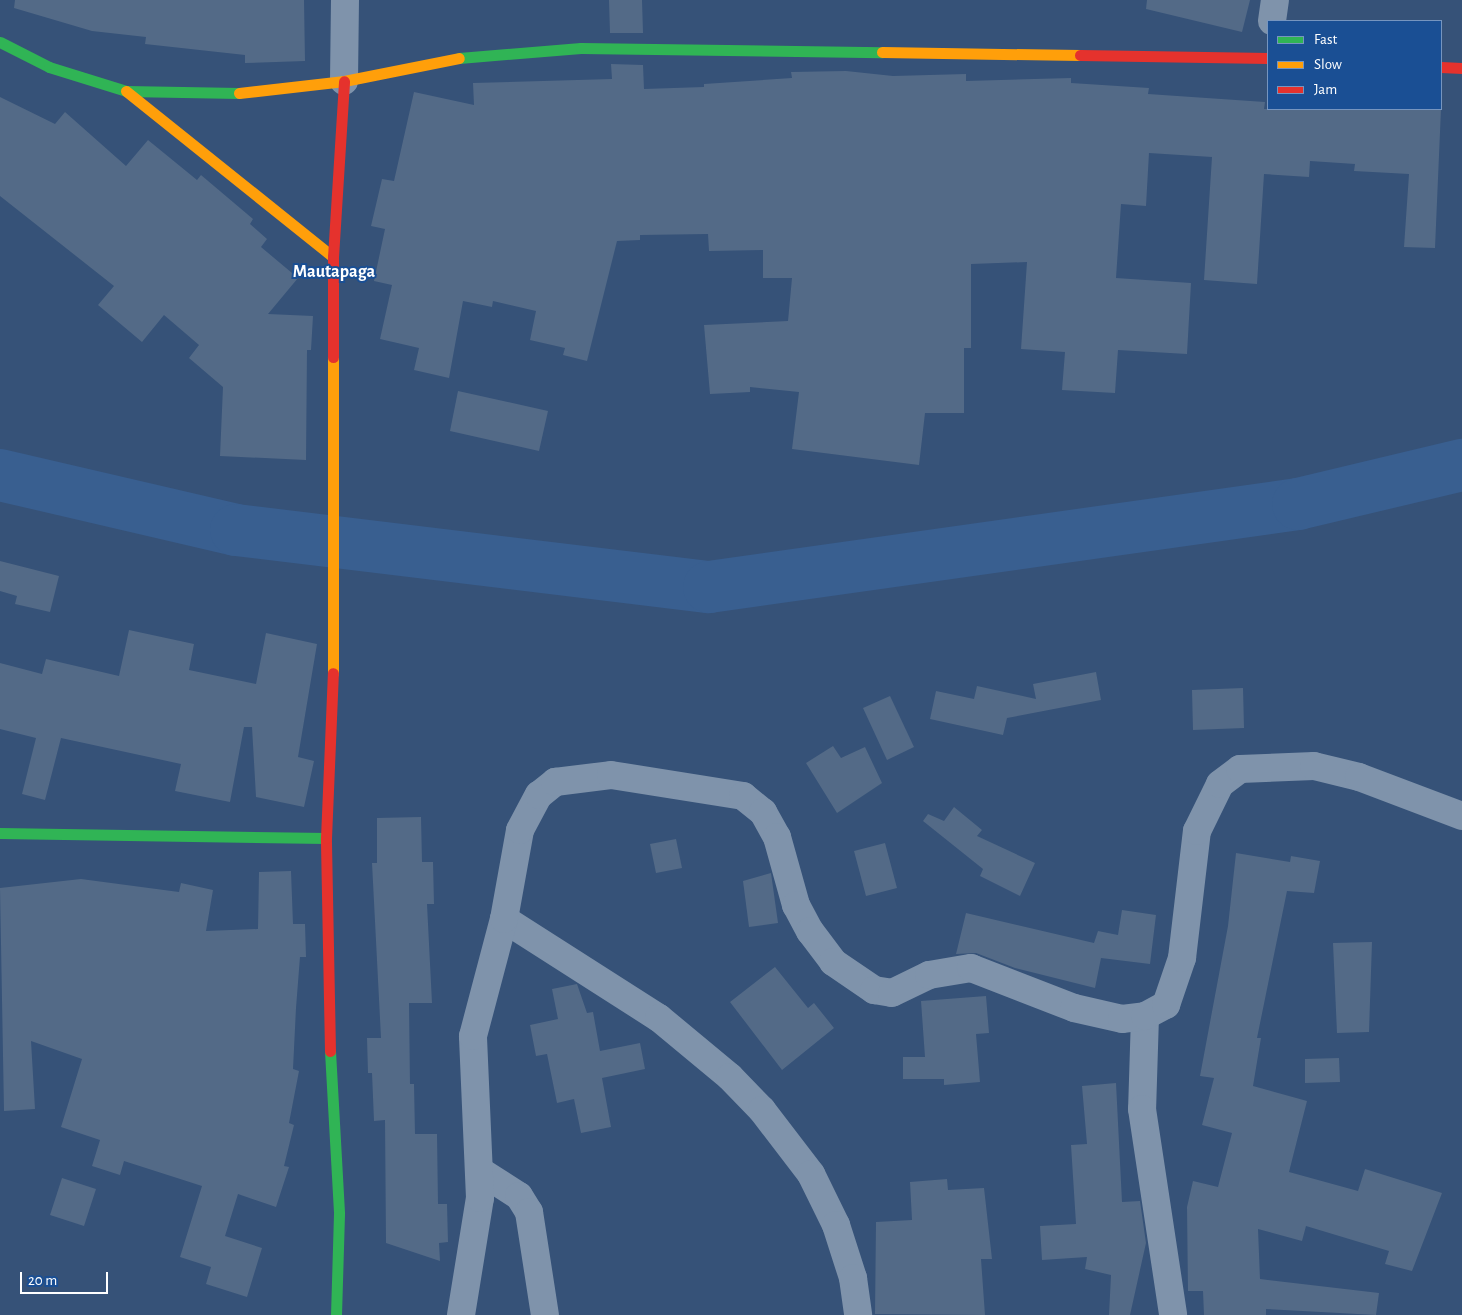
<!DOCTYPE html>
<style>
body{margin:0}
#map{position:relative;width:1462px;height:1315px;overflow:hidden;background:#365278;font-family:"Alegreya Sans",sans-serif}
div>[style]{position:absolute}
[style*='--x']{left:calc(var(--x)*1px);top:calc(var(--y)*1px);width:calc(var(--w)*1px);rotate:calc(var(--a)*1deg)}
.river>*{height:52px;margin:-26px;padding:0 26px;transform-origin:26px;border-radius:26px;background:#395f90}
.building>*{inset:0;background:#536a87}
.street>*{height:28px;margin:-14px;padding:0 14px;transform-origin:14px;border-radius:14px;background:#7f93ab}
.fast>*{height:11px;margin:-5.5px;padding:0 5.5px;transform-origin:5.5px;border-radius:5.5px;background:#30b455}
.slow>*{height:11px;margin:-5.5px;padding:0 5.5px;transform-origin:5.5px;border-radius:5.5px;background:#ff9f0a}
.jam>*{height:11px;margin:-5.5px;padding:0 5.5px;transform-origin:5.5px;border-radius:5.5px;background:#e5322d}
span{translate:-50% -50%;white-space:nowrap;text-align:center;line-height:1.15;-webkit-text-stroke:4px #1a4f94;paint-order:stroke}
.quarter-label{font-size:18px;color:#fff;font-weight:700}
.legend{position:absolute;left:1267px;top:20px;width:175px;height:90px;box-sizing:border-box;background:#1a4f94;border:1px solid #7695bf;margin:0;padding:6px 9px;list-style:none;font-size:15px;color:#fff}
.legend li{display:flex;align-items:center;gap:10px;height:25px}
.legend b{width:25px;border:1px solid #7695bf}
.scale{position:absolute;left:20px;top:1272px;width:88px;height:22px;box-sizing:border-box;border:2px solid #fff;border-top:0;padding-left:6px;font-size:15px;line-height:18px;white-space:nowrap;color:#fff;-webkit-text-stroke:4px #1a4f94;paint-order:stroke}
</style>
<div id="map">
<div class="river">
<i style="--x:0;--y:475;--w:242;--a:13.1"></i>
<i style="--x:236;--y:530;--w:476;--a:6.9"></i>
<i style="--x:709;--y:587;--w:595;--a:-8.02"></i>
<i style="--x:1298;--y:504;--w:169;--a:-13.4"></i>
</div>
<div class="building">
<i style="clip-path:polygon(15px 0,304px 0,305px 61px,245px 63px,245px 55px,145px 44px,146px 37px,92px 31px,14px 8px)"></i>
<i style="clip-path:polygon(609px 0,642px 0,643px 33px,610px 33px)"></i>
<i style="clip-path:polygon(1147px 0,1250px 0,1242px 32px,1146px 9px)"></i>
<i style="clip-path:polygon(611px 64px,643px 65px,644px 89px,704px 87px,704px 84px,792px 78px,791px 72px,846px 71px,893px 76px,966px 74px,966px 81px,1071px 78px,1071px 83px,1149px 88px,1148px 94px,1265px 102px,1264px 109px,1441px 109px,1435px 248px,1404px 247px,1409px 174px,1354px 171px,1355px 164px,1310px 161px,1309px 177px,1264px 174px,1257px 284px,1204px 280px,1212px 157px,1149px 153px,1146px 206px,1121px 204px,1116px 278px,1191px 283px,1187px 354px,1118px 350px,1115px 393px,1062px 390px,1065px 352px,1021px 349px,1027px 262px,971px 264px,971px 348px,964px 348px,964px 413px,925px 413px,919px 465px,792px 449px,799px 392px,750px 387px,750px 392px,710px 394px,704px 325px,788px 321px,792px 278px,763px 278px,763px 250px,709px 251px,708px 234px,640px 235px,640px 240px,617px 241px,587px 361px,563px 355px,565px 348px,530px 340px,536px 311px,493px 301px,492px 307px,463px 301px,449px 378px,414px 370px,419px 348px,380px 339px,392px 285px,374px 281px,385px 229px,371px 226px,382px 179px,394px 181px,414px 92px,474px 105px,473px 83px,612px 79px)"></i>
<i style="clip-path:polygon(0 97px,55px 124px,65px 112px,126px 166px,148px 140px,197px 180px,201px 175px,253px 219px,250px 224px,267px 239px,261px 247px,298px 278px,268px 314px,313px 316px,311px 350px,307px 350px,306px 460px,220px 456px,223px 387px,189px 358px,199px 345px,164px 315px,142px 342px,98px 305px,114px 286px,0 196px)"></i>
<i style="clip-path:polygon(458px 391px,548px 411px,539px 451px,450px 431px)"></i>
<i style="clip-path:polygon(0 561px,59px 576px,50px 612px,15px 604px,17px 596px,0 591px)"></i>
<i style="clip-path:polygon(129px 630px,194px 644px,189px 670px,256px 684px,266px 633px,317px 644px,298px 757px,314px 761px,304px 807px,256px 797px,252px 727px,244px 727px,230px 802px,175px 791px,181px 764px,61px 738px,45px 800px,22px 794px,36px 738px,0 729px,0 663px,42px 674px,46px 659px,119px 676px)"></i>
<i style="clip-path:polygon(1096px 672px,1101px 700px,1007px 718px,1003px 735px,930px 719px,936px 691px,974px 699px,977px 686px,1036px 699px,1033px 684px)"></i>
<i style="clip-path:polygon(1243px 688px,1244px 728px,1193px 730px,1192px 690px)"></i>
<i style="clip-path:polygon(890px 696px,914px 747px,887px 760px,863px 708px)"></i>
<i style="clip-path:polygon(833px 746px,841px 758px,865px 747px,882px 783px,837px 813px,806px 763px)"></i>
<i style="clip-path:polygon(954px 807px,982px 830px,977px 836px,1035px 863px,1020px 896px,980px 876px,983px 869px,923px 821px,928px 814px,944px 821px)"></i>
<i style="clip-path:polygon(421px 817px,422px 862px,433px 862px,434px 904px,427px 904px,432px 1003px,409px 1003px,410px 1084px,414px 1084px,415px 1134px,437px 1134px,438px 1204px,447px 1204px,448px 1242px,439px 1243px,440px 1261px,386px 1243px,385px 1120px,374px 1121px,372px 1073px,368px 1073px,367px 1038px,381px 1038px,372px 863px,377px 863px,377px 818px)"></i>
<i style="clip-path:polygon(676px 839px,682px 868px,656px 873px,650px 844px)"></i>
<i style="clip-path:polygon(885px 843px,897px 888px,866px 896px,854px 851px)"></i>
<i style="clip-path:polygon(1236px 853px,1290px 862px,1291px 856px,1320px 861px,1314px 893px,1287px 891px,1257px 1038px,1261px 1038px,1253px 1086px,1307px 1101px,1289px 1172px,1358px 1191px,1365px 1169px,1442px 1193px,1412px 1271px,1385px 1264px,1389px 1251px,1306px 1226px,1302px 1241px,1258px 1229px,1260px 1279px,1379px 1293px,1376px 1315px,1266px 1309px,1266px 1315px,1204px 1315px,1203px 1291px,1188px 1291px,1187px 1207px,1193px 1181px,1218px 1187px,1232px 1133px,1202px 1125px,1214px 1078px,1200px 1076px,1228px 926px)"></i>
<i style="clip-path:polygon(291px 871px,293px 924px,305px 924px,306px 957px,300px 957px,296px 1008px,293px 1069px,299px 1071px,289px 1123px,294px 1125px,284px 1166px,289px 1167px,276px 1207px,238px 1194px,225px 1236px,262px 1248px,247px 1297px,206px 1284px,211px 1267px,180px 1257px,202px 1186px,124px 1161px,120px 1175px,92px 1166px,100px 1140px,61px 1127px,82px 1059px,31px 1041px,35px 1109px,4px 1111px,0 888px,81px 879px,179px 892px,181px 883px,213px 890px,206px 931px,258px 929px,259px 872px)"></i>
<i style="clip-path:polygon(771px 873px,778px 923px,749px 927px,743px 881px)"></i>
<i style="clip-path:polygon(1122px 910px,1156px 915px,1150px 964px,1101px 958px,1095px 988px,1015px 968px,976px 953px,956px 954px,966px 913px,1094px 943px,1098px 931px,1118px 935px)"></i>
<i style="clip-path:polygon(1372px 942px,1369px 1032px,1337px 1033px,1333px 943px)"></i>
<i style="clip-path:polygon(775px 967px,808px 1008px,814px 1003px,834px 1028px,782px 1070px,730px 1002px)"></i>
<i style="clip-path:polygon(577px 984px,587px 1013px,593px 1012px,600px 1051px,640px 1043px,645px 1069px,602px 1078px,611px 1127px,581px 1133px,574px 1099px,557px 1103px,547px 1054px,536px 1056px,530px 1025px,558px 1019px,552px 989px)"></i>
<i style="clip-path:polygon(986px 996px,989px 1033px,976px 1034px,980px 1082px,944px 1085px,944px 1079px,903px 1079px,903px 1057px,925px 1057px,921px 1001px)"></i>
<i style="clip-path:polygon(1339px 1058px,1340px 1082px,1305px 1083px,1305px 1059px)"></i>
<i style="clip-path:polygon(1116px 1083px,1122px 1202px,1140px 1201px,1146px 1243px,1130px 1315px,1109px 1315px,1111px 1275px,1085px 1269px,1087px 1257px,1042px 1260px,1040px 1226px,1076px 1224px,1071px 1145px,1087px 1144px,1082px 1086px)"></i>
<i style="clip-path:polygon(62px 1178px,96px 1189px,84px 1226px,50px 1215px)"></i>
<i style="clip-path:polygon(947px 1179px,948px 1190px,984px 1188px,992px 1259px,981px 1259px,985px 1315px,875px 1314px,876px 1222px,912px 1220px,910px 1182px)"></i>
</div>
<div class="street">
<i style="--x:1272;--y:21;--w:21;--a:-82"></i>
<i style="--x:344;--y:81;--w:81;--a:-89.3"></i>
<i style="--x:504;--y:919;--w:184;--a:32.6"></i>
<i style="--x:659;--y:1018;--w:92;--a:39.7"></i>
<i style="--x:730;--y:1077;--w:46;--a:45.9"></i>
<i style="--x:762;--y:1110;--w:81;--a:52.6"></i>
<i style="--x:811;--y:1174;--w:57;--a:63.9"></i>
<i style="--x:836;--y:1225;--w:56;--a:72.2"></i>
<i style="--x:853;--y:1278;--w:37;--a:82"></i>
<i style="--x:1145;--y:1016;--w:93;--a:91.8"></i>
<i style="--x:1142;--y:1109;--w:208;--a:81.4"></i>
<i style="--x:480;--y:1171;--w:46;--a:32.7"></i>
<i style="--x:519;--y:1196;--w:19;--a:58"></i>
<i style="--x:529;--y:1212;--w:104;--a:81.2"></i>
<i style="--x:461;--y:1315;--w:119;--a:-80.8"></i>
<i style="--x:480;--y:1198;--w:162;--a:-92.5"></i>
<i style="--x:473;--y:1036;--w:121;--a:-75.2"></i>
<i style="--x:504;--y:919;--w:90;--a:-79.8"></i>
<i style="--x:520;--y:830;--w:40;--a:-62"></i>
<i style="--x:539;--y:795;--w:21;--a:-39"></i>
<i style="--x:555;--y:782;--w:56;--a:-7.1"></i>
<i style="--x:611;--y:775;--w:134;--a:9"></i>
<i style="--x:743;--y:796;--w:26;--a:39"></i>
<i style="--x:763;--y:812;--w:29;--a:61"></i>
<i style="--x:777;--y:837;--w:71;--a:74.4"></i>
<i style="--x:796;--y:905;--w:30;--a:62"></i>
<i style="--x:810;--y:931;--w:39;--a:53"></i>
<i style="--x:833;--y:962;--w:50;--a:34.3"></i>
<i style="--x:874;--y:990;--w:18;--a:9"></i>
<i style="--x:892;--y:993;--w:41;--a:-25.9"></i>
<i style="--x:929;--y:975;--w:43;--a:-9.5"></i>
<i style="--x:971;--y:968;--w:110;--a:21.2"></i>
<i style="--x:1074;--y:1008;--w:49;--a:12.9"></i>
<i style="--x:1122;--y:1019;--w:23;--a:-7"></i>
<i style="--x:1145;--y:1016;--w:24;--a:-28"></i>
<i style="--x:1166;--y:1005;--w:50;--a:-71.2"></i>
<i style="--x:1182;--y:958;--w:128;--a:-83.3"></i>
<i style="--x:1197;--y:831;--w:52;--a:-63.9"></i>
<i style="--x:1220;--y:784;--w:25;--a:-37"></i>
<i style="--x:1240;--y:769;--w:74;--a:-2.3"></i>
<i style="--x:1314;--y:766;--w:46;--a:13.7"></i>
<i style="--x:1359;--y:777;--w:110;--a:20.7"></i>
</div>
<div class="fast">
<i style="--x:0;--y:42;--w:55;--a:27"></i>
<i style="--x:49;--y:67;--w:81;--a:17.3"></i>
<i style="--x:126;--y:91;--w:113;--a:1"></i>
<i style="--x:459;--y:58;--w:122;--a:-4.7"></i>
<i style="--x:581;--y:48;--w:301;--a:0.8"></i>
<i style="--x:0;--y:833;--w:326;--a:0.9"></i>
<i style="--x:330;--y:1051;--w:163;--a:86.8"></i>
<i style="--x:339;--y:1214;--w:101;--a:91.7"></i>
</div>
<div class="slow">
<i style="--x:882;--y:52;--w:198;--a:0.9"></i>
<i style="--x:126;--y:91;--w:265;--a:38.7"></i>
<i style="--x:239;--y:93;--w:106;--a:-6.5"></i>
<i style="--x:344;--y:81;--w:117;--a:-11.3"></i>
<i style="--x:333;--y:357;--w:316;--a:90"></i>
</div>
<div class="jam">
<i style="--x:1080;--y:55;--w:188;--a:0.9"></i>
<i style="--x:1441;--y:67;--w:21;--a:3"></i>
<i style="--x:333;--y:357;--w:100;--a:-90"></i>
<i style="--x:333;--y:257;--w:176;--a:-86.4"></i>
<i style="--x:330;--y:1051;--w:213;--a:-91.1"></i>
<i style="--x:326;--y:838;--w:165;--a:-87.6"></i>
</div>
<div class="quarter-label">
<span style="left:334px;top:272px">Mautapaga</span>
</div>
<ul class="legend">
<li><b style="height:6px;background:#30b455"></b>Fast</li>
<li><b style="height:6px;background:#ff9f0a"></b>Slow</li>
<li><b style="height:6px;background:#e5322d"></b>Jam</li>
</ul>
<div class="scale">20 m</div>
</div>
